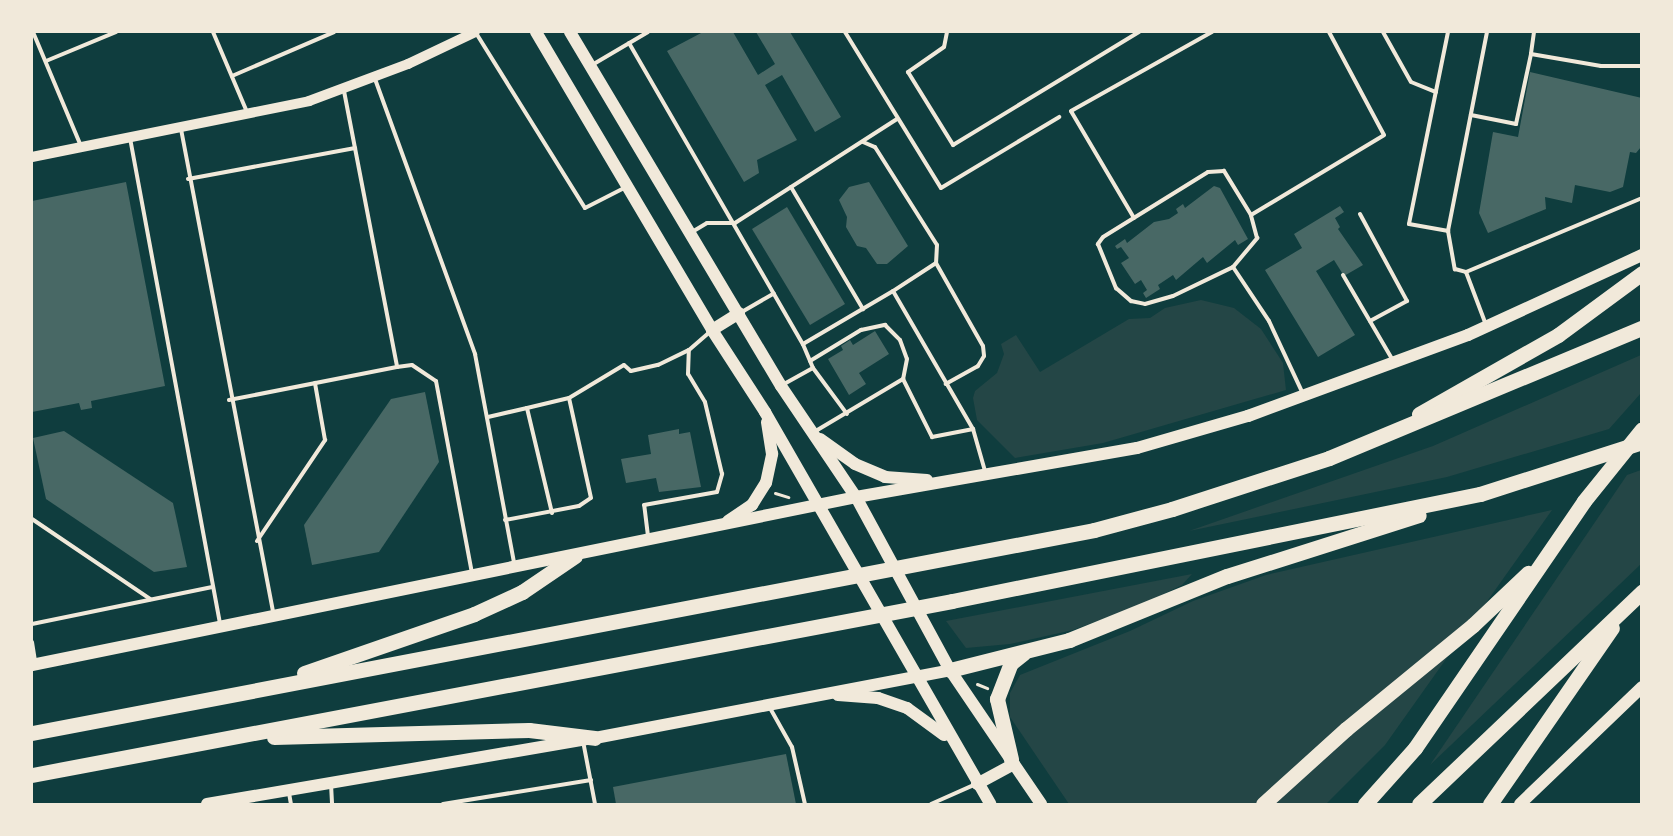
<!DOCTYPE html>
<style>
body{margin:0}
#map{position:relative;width:1673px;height:836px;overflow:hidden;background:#0f3d3e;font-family:Cabin,sans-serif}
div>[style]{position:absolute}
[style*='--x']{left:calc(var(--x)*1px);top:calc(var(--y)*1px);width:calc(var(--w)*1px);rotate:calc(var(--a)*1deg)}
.green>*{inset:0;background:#244646}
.building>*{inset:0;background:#486865}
.path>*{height:3px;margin:-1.5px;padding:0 1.5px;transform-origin:1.5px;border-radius:1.5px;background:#f1e9da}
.service>*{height:4px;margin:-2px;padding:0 2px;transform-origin:2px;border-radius:2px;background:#f1e9da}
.tertiary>*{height:10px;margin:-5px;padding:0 5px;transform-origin:5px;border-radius:5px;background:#f1e9da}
.secondary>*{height:12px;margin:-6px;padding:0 6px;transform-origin:6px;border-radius:6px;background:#f1e9da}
.motorway>*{height:15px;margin:-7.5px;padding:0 7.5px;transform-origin:7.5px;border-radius:7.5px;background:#f1e9da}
span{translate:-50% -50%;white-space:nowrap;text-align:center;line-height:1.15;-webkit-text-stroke:4.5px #f1e9da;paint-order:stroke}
.frame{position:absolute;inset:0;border:33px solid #f1e9da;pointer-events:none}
</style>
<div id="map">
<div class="green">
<i style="clip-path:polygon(1201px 300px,1234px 308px,1261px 329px,1283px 363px,1286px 390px,1103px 443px,1015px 458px,977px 420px,973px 398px,975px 391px,997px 373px,1004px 354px,1001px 344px,1016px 335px,1040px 372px,1129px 319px,1150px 318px,1165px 308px)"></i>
<i style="clip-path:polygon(1641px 355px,1641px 393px,1609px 429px,1447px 477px,1189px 531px,1433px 446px)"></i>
<i style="clip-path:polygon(1641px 470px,1641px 564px,1430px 765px,1627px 475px)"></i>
<i style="clip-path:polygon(1552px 510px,1385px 745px,1326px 804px,1069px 804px,1010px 717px,1010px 693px,1020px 675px,1130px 631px,1193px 601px,1266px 575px)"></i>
<i style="clip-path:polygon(1192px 574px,1182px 585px,1141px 605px,1073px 630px,1010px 644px,966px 648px,946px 621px)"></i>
</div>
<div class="building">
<i style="clip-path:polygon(703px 32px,733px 32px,758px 75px,775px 64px,756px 32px,790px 32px,841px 117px,815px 132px,782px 75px,765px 85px,797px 140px,757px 160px,759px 173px,744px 182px,667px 51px)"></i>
<i style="clip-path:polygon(1530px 72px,1642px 98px,1641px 147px,1636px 153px,1630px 152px,1623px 187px,1610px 192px,1575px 185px,1572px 203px,1545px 197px,1546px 209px,1488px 233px,1479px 213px,1493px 132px,1518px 137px)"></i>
<i style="clip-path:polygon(126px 182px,165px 386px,91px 401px,92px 408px,81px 410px,79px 403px,32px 412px,32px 201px)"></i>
<i style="clip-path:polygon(869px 182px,908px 246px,887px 264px,877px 264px,866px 248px,857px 246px,846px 227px,847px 217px,839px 200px,849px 187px)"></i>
<i style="clip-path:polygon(1214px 186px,1220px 188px,1248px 239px,1238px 245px,1235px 240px,1207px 263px,1203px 257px,1176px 280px,1173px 275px,1158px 285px,1160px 289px,1146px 298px,1143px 293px,1147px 290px,1141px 280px,1135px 284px,1121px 263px,1129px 258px,1121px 247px,1117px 249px,1115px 246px,1125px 239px,1127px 243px,1154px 222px,1169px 219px,1178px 213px,1176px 209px,1183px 204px,1185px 208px)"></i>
<i style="clip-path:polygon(1340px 206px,1344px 212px,1335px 218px,1340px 227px,1338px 229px,1363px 265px,1344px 276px,1334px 260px,1316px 271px,1355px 335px,1318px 357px,1265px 270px,1302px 248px,1294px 234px)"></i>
<i style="clip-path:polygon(787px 207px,845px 304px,810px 325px,752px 229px)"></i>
<i style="clip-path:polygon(875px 331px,889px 354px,859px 373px,866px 384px,849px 395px,828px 359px,843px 350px,841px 346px,850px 340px,853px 345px)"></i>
<i style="clip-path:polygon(425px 392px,439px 462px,379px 552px,312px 565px,304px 525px,391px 399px)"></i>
<i style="clip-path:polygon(679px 429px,679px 434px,690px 432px,701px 487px,659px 492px,656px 478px,626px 483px,621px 459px,651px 454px,648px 435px)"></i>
<i style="clip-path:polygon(64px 431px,173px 503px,187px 567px,154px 572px,46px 499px,33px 438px)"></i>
<i style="clip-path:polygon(786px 754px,796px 804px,616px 804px,613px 787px)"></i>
</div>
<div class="path">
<i style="--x:775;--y:493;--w:14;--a:17"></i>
<i style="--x:977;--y:684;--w:11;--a:22"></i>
</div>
<div class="service">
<i style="--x:33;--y:32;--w:121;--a:67.2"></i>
<i style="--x:213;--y:32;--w:87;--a:67"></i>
<i style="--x:845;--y:32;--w:183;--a:58.4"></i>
<i style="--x:941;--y:188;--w:138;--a:-31"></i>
<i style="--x:947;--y:32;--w:15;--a:101"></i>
<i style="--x:944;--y:47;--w:44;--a:145.2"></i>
<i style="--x:908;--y:72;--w:86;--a:58.3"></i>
<i style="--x:953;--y:145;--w:218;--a:-31.3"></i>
<i style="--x:1383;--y:32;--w:57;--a:60.8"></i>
<i style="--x:1411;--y:82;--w:27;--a:22"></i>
<i style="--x:1448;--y:32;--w:196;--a:101.5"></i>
<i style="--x:1409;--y:224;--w:40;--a:10"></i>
<i style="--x:1487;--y:32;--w:203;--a:101.1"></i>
<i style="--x:1448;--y:231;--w:39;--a:80"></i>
<i style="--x:1455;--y:269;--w:11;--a:15"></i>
<i style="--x:1466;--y:272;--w:191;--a:-22.8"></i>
<i style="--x:1534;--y:32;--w:22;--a:98"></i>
<i style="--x:1531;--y:54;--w:71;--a:9.7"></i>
<i style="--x:1601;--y:66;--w:41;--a:0"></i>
<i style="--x:476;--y:33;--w:206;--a:58.1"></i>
<i style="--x:585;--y:208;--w:44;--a:-27.1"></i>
<i style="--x:629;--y:43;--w:348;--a:60"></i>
<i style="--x:46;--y:61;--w:76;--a:-22.5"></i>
<i style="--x:592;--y:65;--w:65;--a:-30.5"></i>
<i style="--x:232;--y:76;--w:111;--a:-23.3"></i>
<i style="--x:375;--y:79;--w:293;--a:70"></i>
<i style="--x:475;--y:354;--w:213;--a:79.4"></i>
<i style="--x:344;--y:91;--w:281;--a:79.1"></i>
<i style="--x:397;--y:367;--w:15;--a:-8"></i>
<i style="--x:412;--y:365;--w:29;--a:34"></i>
<i style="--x:436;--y:381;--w:195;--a:79.4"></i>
<i style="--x:1471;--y:115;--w:46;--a:11.3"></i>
<i style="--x:1516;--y:124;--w:72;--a:-77.9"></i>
<i style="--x:181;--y:129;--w:493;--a:79.2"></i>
<i style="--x:130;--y:138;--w:494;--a:79.5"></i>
<i style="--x:863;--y:142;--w:13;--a:23"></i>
<i style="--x:875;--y:147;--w:116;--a:57.7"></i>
<i style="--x:937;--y:245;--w:18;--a:93"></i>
<i style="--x:936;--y:263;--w:51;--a:146.9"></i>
<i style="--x:188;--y:179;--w:170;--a:-10.5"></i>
<i style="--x:791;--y:187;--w:142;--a:59.5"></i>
<i style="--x:1360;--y:214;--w:99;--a:61.6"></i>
<i style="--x:1407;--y:301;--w:42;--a:151.6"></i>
<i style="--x:1251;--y:215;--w:155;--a:-31"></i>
<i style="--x:1384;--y:135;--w:117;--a:-118.1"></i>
<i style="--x:1134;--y:218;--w:124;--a:-120.5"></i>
<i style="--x:1071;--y:111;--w:162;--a:-29.3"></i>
<i style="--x:692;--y:232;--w:17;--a:-31"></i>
<i style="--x:707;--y:223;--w:28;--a:0"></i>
<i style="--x:735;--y:223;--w:193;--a:-32.7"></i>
<i style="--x:936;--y:263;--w:95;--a:60.5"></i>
<i style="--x:983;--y:346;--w:10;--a:84"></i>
<i style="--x:984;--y:356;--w:12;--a:121"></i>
<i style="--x:978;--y:366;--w:37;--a:151"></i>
<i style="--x:1233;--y:267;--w:38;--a:-50"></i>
<i style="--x:1257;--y:238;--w:24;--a:-105"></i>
<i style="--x:1251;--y:215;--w:52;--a:-121.5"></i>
<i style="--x:1224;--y:171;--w:16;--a:176"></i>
<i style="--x:1208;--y:172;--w:123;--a:148.2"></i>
<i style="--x:1103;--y:237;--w:9;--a:126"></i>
<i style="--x:1098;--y:244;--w:48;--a:67.8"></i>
<i style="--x:1116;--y:288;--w:20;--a:41"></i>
<i style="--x:1131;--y:301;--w:14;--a:12"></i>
<i style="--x:1145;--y:304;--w:29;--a:-16"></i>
<i style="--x:1173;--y:296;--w:67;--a:-25.8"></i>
<i style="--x:1233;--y:267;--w:65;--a:56.3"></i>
<i style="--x:1269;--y:321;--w:81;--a:65"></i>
<i style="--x:1466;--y:272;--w:57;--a:69.3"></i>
<i style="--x:1343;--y:275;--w:97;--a:59.7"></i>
<i style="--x:740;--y:313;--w:39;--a:-30"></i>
<i style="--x:810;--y:361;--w:60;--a:-31.3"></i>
<i style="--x:861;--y:330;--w:25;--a:-12"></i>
<i style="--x:885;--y:325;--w:21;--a:45"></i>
<i style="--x:900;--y:340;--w:20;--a:70"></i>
<i style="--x:907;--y:359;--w:20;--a:101"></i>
<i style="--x:813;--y:368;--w:26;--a:-113"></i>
<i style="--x:803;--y:344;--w:104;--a:-30.5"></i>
<i style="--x:893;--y:291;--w:160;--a:59.9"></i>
<i style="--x:973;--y:429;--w:44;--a:74.1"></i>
<i style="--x:784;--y:384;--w:33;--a:-29"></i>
<i style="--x:813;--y:368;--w:57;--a:53.5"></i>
<i style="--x:229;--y:400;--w:171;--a:-11.1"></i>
<i style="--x:488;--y:417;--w:40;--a:-13"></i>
<i style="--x:814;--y:432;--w:104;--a:-30.8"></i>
<i style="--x:903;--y:379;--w:65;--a:63.4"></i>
<i style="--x:932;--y:437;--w:42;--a:-11"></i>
<i style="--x:552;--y:513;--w:108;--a:-103.4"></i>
<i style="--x:527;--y:408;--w:43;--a:-13.4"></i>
<i style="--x:32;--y:519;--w:143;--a:34.1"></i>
<i style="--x:505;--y:520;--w:75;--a:-10.7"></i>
<i style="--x:579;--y:506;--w:14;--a:-34"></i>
<i style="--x:591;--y:498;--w:102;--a:-102.4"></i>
<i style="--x:569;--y:398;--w:64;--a:-31"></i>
<i style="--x:624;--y:365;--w:9;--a:41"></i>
<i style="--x:631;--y:371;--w:28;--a:-13"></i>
<i style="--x:658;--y:365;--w:34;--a:-26"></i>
<i style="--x:648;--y:536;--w:31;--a:-97"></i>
<i style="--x:644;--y:505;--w:74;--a:-10.1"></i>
<i style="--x:717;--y:492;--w:19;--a:-74"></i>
<i style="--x:722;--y:474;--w:74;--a:-103.3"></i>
<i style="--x:705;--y:402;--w:33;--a:-121"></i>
<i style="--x:688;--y:374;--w:24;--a:-88"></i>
<i style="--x:689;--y:350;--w:29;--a:-41"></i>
<i style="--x:257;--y:541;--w:122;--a:-56"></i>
<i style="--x:325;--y:440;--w:58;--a:-100"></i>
<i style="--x:32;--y:624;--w:184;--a:-11.6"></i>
<i style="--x:32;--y:642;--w:20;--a:81"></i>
<i style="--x:770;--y:708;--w:45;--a:60.6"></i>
<i style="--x:792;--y:747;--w:58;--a:77.2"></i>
<i style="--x:583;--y:741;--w:64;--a:79.2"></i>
<i style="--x:331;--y:784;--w:20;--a:87"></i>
<i style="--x:289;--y:793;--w:11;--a:80"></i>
<i style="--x:443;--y:804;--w:150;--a:-9.2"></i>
<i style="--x:931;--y:804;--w:49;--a:-24"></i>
</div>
<div class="tertiary">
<i style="--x:32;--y:157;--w:283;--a:-11.4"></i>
<i style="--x:309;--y:101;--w:106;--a:-20.5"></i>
<i style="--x:408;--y:64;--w:74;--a:-25.5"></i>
</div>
<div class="secondary">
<i style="--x:536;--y:32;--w:346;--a:59.4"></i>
<i style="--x:712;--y:330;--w:98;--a:57.1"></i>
<i style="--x:765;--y:412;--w:452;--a:60.1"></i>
<i style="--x:570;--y:32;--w:412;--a:59.2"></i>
<i style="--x:781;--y:386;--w:134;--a:56"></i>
<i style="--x:856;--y:497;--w:197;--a:61.5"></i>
<i style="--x:950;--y:670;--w:162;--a:55.8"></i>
<i style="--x:712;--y:330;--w:32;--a:-32"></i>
<i style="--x:820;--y:439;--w:43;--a:35.5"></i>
<i style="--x:855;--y:464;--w:33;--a:23"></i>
<i style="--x:885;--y:477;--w:42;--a:4.1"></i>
<i style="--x:728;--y:521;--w:29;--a:-34"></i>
<i style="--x:752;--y:505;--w:26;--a:-58"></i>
<i style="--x:766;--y:483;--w:30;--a:-78"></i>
<i style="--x:772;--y:454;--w:32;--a:-99"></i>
<i style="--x:32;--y:665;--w:841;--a:-11.52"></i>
<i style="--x:856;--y:497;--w:285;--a:-9.9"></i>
<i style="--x:1137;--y:448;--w:116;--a:-16.1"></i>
<i style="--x:1248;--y:416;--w:234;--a:-20.2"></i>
<i style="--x:1468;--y:335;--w:192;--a:-24.7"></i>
<i style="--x:838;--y:695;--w:40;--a:4.3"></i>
<i style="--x:878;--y:698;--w:31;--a:19"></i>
<i style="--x:907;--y:708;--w:46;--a:36.1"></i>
<i style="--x:977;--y:784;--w:42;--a:-28.4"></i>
<i style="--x:207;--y:804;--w:394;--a:-9.7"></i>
<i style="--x:595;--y:738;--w:361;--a:-10.8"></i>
<i style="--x:1520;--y:804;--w:169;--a:-43.8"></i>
</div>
<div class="motorway">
<i style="--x:1419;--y:414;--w:160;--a:-29.6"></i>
<i style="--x:1558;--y:335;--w:104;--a:-36.4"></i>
<i style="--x:950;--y:670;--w:123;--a:-14.1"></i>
<i style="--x:1069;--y:640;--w:170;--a:-22.1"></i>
<i style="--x:1227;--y:576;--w:201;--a:-17.6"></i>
<i style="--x:304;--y:673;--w:180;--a:-19.1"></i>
<i style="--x:474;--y:614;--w:53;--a:-24.6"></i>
<i style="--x:522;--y:592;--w:64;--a:-34.2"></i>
<i style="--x:32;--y:733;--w:1081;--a:-10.82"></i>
<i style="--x:1094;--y:530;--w:81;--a:-15.1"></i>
<i style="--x:1172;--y:509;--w:165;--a:-18"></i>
<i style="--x:1329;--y:458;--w:339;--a:-22.6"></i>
<i style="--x:274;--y:737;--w:255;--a:-1.6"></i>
<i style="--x:529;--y:730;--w:66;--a:6.9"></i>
<i style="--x:1011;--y:759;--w:62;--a:-103.1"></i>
<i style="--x:997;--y:699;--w:39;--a:-69"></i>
<i style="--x:1011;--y:663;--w:16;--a:-38"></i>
<i style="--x:32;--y:775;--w:936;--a:-10.71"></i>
<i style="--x:952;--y:601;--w:539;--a:-11.46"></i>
<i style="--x:1480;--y:494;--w:170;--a:-17.8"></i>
<i style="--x:1263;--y:804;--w:112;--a:-42.1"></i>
<i style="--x:1346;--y:729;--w:164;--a:-39.3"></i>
<i style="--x:1473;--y:625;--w:76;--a:-43.4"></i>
<i style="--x:1365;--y:804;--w:75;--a:-48.2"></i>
<i style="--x:1415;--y:748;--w:299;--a:-55.6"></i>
<i style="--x:1584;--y:501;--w:92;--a:-51.1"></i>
<i style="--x:1419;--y:804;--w:308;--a:-43.6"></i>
<i style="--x:1490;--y:804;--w:214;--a:-55.3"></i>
</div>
<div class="frame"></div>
</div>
